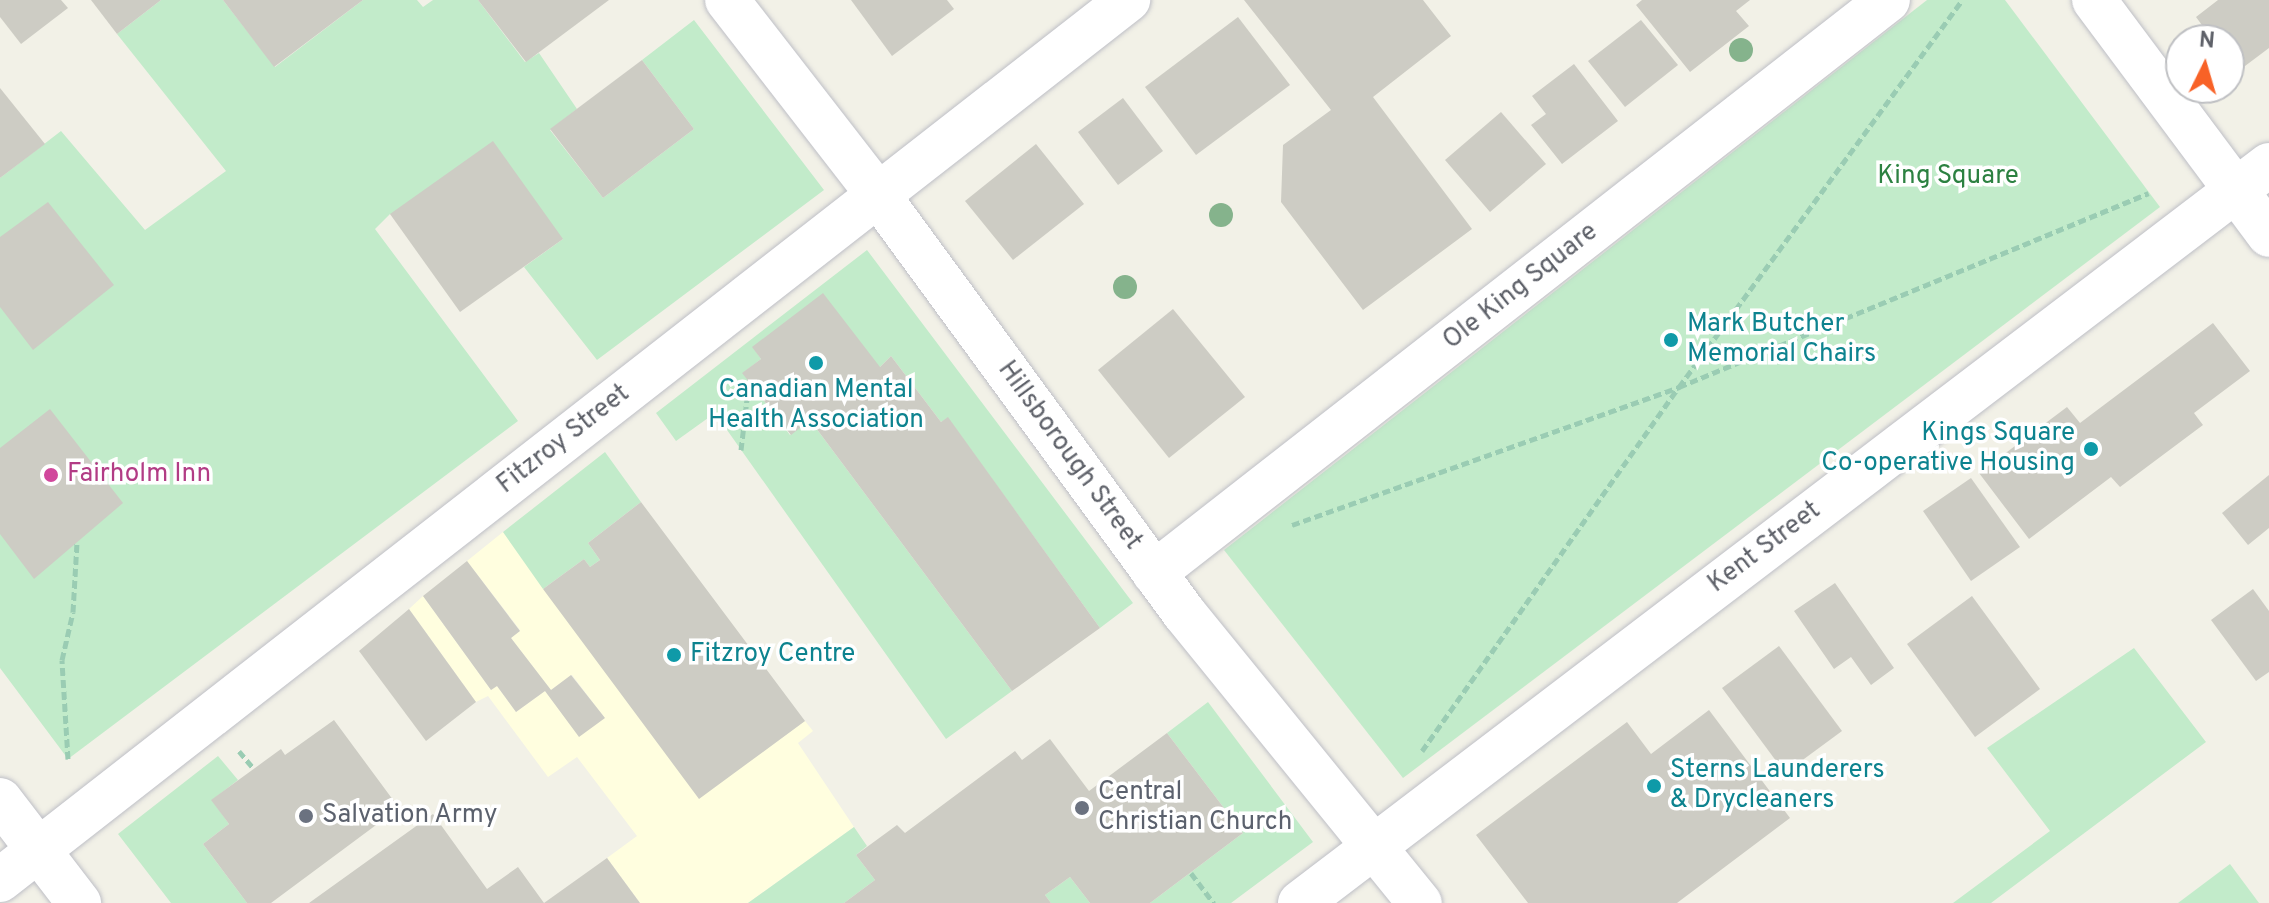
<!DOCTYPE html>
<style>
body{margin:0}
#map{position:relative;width:2269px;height:903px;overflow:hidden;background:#f2f1e7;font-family:Overpass,sans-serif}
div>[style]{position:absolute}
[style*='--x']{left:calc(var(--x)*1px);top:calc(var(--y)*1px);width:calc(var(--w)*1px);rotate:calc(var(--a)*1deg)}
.commercial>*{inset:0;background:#fffedf}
.green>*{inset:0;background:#c2ebca}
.building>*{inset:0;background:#cdccc4}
.path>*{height:5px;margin-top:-2.5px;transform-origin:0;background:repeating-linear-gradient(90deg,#9accb3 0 8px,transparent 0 12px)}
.roads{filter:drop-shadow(0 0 2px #bebfc6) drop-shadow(0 0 2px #bebfc6)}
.minor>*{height:44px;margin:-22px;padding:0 22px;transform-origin:22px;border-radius:22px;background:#fff}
.trees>*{width:24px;height:24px;margin:-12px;border-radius:50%;background:#85b38c}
.dots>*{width:22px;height:22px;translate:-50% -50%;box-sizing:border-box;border:4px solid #fff;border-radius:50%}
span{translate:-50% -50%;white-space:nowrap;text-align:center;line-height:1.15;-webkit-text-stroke:7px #fff;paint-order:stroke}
.park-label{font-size:26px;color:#2c8141}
.street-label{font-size:26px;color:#5e6169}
.culture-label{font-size:26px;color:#0d838f}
.left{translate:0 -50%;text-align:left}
.right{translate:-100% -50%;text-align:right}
.hotel-label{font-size:26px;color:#b23c85}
.worship-label{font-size:26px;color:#5b616d}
.north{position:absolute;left:2165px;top:24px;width:80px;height:80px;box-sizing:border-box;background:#fff;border:2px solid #bfc0c3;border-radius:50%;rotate:5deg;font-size:22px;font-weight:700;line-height:32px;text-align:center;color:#5e6169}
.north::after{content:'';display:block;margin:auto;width:28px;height:36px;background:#f86227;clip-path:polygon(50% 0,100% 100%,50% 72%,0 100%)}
</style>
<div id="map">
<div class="commercial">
<i style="clip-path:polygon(503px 532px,699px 798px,805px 721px,813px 731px,798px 743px,854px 827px,748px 903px,640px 903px,607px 858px,637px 836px,577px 757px,548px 777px,488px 696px,476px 702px,409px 609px,423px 596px,491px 690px,497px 686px,516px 712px,545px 691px,579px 736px,604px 717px,572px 675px,551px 690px,511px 638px,520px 630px,467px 561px)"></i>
</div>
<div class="green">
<i style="clip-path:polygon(161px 0,223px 0,275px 67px,363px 0,417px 0,423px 7px,433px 0,478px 0,525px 62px,539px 53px,577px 109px,550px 130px,603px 198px,694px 129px,642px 60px,694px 20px,824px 190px,597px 360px,524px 267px,563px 239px,390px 214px,375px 229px,518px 421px,68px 759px,0 668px,0 178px,61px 131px,145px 230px,226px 171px,117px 34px)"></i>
<i style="clip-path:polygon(1927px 0,2005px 0,2160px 207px,1403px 778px,1224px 550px)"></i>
<i style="clip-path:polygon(867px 250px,1133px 603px,1100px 628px,948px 418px,941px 422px,891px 356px,880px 367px,753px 347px,761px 359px,743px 373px,790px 435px,810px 420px,1012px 691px,946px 739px,715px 413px,676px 441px,656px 413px)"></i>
<i style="clip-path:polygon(605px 452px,641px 502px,588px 543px,600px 560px,590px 567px,584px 559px,543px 589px,503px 532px)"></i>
<i style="clip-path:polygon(2134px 648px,2206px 742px,1991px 903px,1953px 903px,2050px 831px,1987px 748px)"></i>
<i style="clip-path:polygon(1208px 702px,1313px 842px,1231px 903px,1150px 903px,1243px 833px,1167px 733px)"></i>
<i style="clip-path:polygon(218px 756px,238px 780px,212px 800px,229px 824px,203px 844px,247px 903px,171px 903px,118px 834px)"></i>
<i style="clip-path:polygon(854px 827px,867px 846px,856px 855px,875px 880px,844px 903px,748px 903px)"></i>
<i style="clip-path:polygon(2230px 864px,2259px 903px,2178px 903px)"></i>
<i style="clip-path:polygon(1070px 877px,1090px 903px,1051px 903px,1045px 895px)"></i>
</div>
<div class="building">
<i style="clip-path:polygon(0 0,61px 0,68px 8px,21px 44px,0 17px)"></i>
<i style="clip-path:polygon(91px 0,161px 0,117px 34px)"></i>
<i style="clip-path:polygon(223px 0,363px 0,274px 67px)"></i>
<i style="clip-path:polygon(478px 0,609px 0,526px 62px)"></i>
<i style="clip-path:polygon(851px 0,947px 0,954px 9px,892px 56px)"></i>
<i style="clip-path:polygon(1244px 0,1423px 0,1451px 36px,1373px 97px,1472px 229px,1363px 310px,1281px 202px,1283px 145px,1331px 110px)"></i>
<i style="clip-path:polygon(1642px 0,1750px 0,1736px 11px,1749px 26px,1690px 72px,1636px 5px)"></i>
<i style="clip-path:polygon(2218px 0,2269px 0,2269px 48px,2237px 72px,2229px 61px,2229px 40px,2213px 40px,2196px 17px)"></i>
<i style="clip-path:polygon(1238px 17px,1290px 85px,1196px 155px,1145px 87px)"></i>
<i style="clip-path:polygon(1641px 20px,1678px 65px,1625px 107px,1588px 61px)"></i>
<i style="clip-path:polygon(642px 60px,694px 129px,603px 198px,550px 129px)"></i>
<i style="clip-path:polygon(1574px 64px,1618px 121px,1562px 164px,1531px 125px,1546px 114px,1532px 96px)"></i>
<i style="clip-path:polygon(0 88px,45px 144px,0 178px)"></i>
<i style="clip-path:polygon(1123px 98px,1163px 151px,1118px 185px,1078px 132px)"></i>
<i style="clip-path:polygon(1501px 112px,1546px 164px,1490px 212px,1445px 160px)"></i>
<i style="clip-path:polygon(493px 141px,563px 239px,460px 312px,390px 214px)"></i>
<i style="clip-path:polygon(1036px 144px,1084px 204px,1013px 260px,965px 201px)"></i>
<i style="clip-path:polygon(48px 202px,114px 285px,33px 350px,0 307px,0 237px)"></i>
<i style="clip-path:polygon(823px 293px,880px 367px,891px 356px,941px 422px,948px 417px,1100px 628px,1012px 691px,810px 420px,791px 435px,742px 373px,761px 359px,752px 347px)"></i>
<i style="clip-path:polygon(1173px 309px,1245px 397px,1169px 458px,1098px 370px)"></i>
<i style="clip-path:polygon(2213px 323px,2250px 371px,2194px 413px,2203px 425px,2120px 487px,2111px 477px,2029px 539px,1979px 473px,2067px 407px,2080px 423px)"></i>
<i style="clip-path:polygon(50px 409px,123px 503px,34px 579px,0 534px,0 448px)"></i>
<i style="clip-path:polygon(2269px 475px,2269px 528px,2248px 545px,2222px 513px)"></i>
<i style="clip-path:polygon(1971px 478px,2020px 547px,1971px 581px,1923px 511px)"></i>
<i style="clip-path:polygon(641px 502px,805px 721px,699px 799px,543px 589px,584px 559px,590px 567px,600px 560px,588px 543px)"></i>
<i style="clip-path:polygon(467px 561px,520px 631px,511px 638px,551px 690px,571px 675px,605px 718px,579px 737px,545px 691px,516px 712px,497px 686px,491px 690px,423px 596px)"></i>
<i style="clip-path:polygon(1835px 583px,1894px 668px,1871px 685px,1851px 657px,1834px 669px,1794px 611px)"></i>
<i style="clip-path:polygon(2253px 589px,2269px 611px,2269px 672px,2256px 681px,2211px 620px)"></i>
<i style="clip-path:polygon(1972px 596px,2040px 689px,1975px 737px,1907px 644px)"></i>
<i style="clip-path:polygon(409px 609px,476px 702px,426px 741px,359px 651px)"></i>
<i style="clip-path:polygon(1779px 646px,1842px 731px,1785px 773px,1722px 688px)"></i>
<i style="clip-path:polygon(1709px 710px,1790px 818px,1677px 903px,1528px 903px,1476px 835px,1627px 722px,1651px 754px)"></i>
<i style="clip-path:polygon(334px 720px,399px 808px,271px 903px,247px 903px,203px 844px,229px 824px,211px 800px,281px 749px,285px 755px)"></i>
<i style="clip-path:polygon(1167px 733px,1243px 833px,1150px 903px,1090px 903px,1070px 877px,1045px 895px,1051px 903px,844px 903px,875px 880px,856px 855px,897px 825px,905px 833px,1015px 751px,1022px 760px,1050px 739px,1089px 791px)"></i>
<i style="clip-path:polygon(433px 814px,487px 889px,518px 867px,544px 903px,309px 903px)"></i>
<i style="clip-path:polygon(607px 858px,640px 903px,544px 903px)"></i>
</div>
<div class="path">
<i style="--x:741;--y:450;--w:68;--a:-83.3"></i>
<i style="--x:1292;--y:525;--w:411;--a:-19.6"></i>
<i style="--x:1679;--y:387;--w:508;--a:-22.43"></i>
<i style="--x:239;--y:751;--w:23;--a:50"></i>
<i style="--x:1422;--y:751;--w:446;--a:-54.8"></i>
<i style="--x:1679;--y:387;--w:479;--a:-53.8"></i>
<i style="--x:68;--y:759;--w:99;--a:-93.5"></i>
<i style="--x:62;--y:660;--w:49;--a:-77.1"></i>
<i style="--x:73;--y:612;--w:70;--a:-86.7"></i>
<i style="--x:1191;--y:873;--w:38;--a:53"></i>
</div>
<div class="roads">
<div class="minor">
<i style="--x:727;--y:0;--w:247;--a:52.2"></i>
<i style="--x:878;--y:195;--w:518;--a:53.79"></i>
<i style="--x:1184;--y:613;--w:374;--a:50.9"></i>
<i style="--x:2094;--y:0;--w:293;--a:53.3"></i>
<i style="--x:1154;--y:573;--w:931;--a:-37.98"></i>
<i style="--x:0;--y:800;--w:130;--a:52.5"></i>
<i style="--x:0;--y:880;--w:1431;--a:-37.96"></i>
<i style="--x:1300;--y:903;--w:1218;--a:-37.29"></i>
</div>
</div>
<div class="trees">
<i style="left:1741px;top:50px"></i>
<i style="left:1221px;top:215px"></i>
<i style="left:1125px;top:287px"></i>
</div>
<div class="dots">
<i style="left:1671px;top:340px;background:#0f9aa8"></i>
<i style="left:816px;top:363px;background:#0f9aa8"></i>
<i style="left:2091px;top:449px;background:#0f9aa8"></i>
<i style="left:51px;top:475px;background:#d1479c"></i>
<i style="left:674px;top:655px;background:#0f9aa8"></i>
<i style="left:1654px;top:786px;background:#0f9aa8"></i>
<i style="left:1082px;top:808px;background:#6b7280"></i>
<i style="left:306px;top:816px;background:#6b7280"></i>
</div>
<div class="park-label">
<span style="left:1948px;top:177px">King Square</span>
</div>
<div class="street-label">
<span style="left:1521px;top:287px;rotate:-38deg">Ole King Square</span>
<span style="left:564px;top:440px;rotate:-38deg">Fitzroy Street</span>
<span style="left:1069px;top:456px;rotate:54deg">Hillsborough Street</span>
<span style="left:1765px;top:548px;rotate:-37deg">Kent Street</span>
</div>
<div class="culture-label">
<span class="left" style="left:1687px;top:340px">Mark Butcher<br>Memorial Chairs</span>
<span style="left:816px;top:406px">Canadian Mental<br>Health Association</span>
<span class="right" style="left:2075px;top:449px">Kings Square<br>Co-operative Housing</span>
<span class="left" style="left:690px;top:655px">Fitzroy Centre</span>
<span class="left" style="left:1670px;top:786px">Sterns Launderers<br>&amp; Drycleaners</span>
</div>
<div class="hotel-label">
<span class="left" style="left:67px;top:475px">Fairholm Inn</span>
</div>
<div class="worship-label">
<span class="left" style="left:1098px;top:808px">Central<br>Christian Church</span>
<span class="left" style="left:322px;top:816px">Salvation Army</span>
</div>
<div class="north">N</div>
</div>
